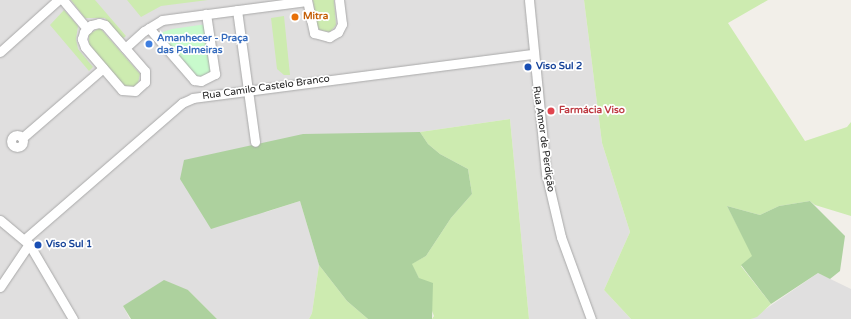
<!DOCTYPE html>
<meta charset="utf-8">
<style>
body{margin:0}
#map{position:relative;width:851px;height:319px;overflow:hidden;background:#f2efe9;font-family:"Varela Round",sans-serif}
div>[style]{position:absolute}
[style*='--x']{left:calc(var(--x)*1px);top:calc(var(--y)*1px);width:calc(var(--w)*1px);rotate:calc(var(--a)*1deg)}
.residential>*{inset:0;background:#e0dfdf}
.grass>*{inset:0;background:#cdebb0}
.forest>*{inset:0;background:#add19e}
.park>*{inset:0;background:#c8facc}
.roads{filter:drop-shadow(0 0 1px #a9a9a9) drop-shadow(0 0 1px #a9a9a9)}
.minor>*{height:9px;margin:-4.5px;padding:0 4.5px;transform-origin:4.5px;border-radius:4.5px;background:#fff}
.minor>.ring{margin:-4.5px;padding:0;box-sizing:content-box;background:none;border:9px solid #fff;border-radius:50%}
.dots>*{width:11px;height:11px;translate:-50% -50%;box-sizing:border-box;border:2px solid #fff;border-radius:50%}
span{translate:-50% -50%;white-space:nowrap;text-align:center;line-height:1.15;-webkit-text-stroke:3.5px #fff;paint-order:stroke}
.food-label{font-size:10px;color:#c56008;font-weight:700}
.left{translate:0 -50%;text-align:left}
.shop-label{font-size:10px;color:#366cbe;font-weight:700}
.transit-label{font-size:10px;color:#164399;font-weight:700}
.street-label{font-size:10px;color:#222}
.health-label{font-size:10px;color:#be3a42;font-weight:700}
</style>
<div id="map">
<div class="residential">
<i style="clip-path:polygon(0 0,584px 0,602px 143px,630px 232px,604px 290px,631px 319px,529px 319px,510px 119px,420px 132px,263px 213px,300px 201px,319px 265px,312px 313px,309px 319px,217px 319px,188px 290px,123px 306px,130px 319px,0 319px)"></i>
<i style="clip-path:polygon(818px 273px,851px 289px,851px 319px,751px 319px)"></i>
</div>
<div class="grass">
<i style="clip-path:polygon(71px 0,95px 0,126px 36px,122px 39px,105px 18px,85px 18px)"></i>
<i style="clip-path:polygon(127px 0,208px 0,161px 6px,141px 17px)"></i>
<i style="clip-path:polygon(313px 0,334px 0,336px 25px,330px 32px,320px 30px,317px 26px)"></i>
<i style="clip-path:polygon(584px 0,768px 0,728px 23px,805px 141px,847px 127px,851px 122px,851px 216px,815px 205px,810px 201px,779px 206px,760px 215px,727px 206px,753px 256px,741px 266px,771px 304px,757px 317px,751px 319px,631px 319px,604px 290px,630px 232px,602px 143px)"></i>
<i style="clip-path:polygon(64px 10px,78px 26px,76px 39px,78px 49px,93px 67px,89px 71px,50px 25px)"></i>
<i style="clip-path:polygon(284px 16px,290px 75px,284px 75px,277px 69px,271px 18px)"></i>
<i style="clip-path:polygon(100px 28px,140px 74px,138px 83px,135px 86px,128px 87px,121px 83px,89px 44px,89px 34px)"></i>
<i style="clip-path:polygon(510px 119px,529px 319px,432px 319px,434px 316px,419px 278px,411px 264px,426px 256px,451px 218px,472px 194px,468px 169px,440px 154px,428px 144px,420px 132px)"></i>
<i style="clip-path:polygon(319px 265px,347px 301px,368px 319px,309px 319px,312px 313px)"></i>
</div>
<div class="forest">
<i style="clip-path:polygon(420px 132px,428px 144px,440px 154px,468px 169px,472px 194px,451px 218px,426px 256px,412px 264px,419px 278px,433px 283px,432px 319px,368px 319px,347px 301px,319px 265px,300px 201px,211px 229px,180px 179px,184px 160px,303px 134px)"></i>
<i style="clip-path:polygon(810px 201px,845px 236px,840px 271px,830px 279px,818px 273px,771px 304px,741px 265px,752px 256px,727px 206px,760px 215px,779px 206px)"></i>
<i style="clip-path:polygon(164px 280px,188px 290px,217px 319px,131px 319px,123px 306px)"></i>
</div>
<div class="park">
<i style="clip-path:polygon(207px 24px,213px 71px,203px 77px,195px 76px,161px 37px,160px 33px,172px 29px)"></i>
</div>
<div class="roads">
<div class="minor">
<i style="--x:63;--y:0;--w:38;--a:50"></i>
<i style="--x:307;--y:0;--w:34;--a:78"></i>
<i style="--x:314;--y:33;--w:16;--a:15"></i>
<i style="--x:329;--y:37;--w:10;--a:-29"></i>
<i style="--x:338;--y:32;--w:9;--a:-63"></i>
<i style="--x:342;--y:24;--w:24;--a:-97"></i>
<i style="--x:529;--y:0;--w:174;--a:84.4"></i>
<i style="--x:546;--y:173;--w:66;--a:76.8"></i>
<i style="--x:561;--y:237;--w:87;--a:69.9"></i>
<i style="--x:237;--y:10;--w:133;--a:82.2"></i>
<i style="--x:99;--y:23;--w:6;--a:18"></i>
<i style="--x:105;--y:25;--w:61;--a:49"></i>
<i style="--x:145;--y:71;--w:11;--a:90"></i>
<i style="--x:145;--y:82;--w:13;--a:138"></i>
<i style="--x:135;--y:91;--w:13;--a:-176"></i>
<i style="--x:122;--y:90;--w:57;--a:-130.7"></i>
<i style="--x:85;--y:47;--w:9;--a:-111"></i>
<i style="--x:82;--y:39;--w:7;--a:-74"></i>
<i style="--x:84;--y:32;--w:10;--a:-45"></i>
<i style="--x:91;--y:25;--w:8;--a:-14"></i>
<i style="--x:149;--y:28;--w:69;--a:49.1"></i>
<i style="--x:194;--y:80;--w:7;--a:8"></i>
<i style="--x:201;--y:81;--w:16;--a:-27"></i>
<i style="--x:215;--y:74;--w:61;--a:-98.5"></i>
<i style="--x:125;--y:48;--w:25;--a:-42"></i>
<i style="--x:144;--y:31;--w:21;--a:-31"></i>
<i style="--x:162;--y:20;--w:146;--a:-7.5"></i>
<i style="--x:0;--y:52;--w:78;--a:-41.9"></i>
<i class="ring" style="left:11px;top:135px;width:3px;height:3px"></i>
<i style="--x:22;--y:138;--w:107;--a:-40.8"></i>
<i style="--x:0;--y:220;--w:38;--a:40"></i>
<i style="--x:29;--y:244;--w:87;--a:59.6"></i>
<i style="--x:25;--y:239;--w:208;--a:-40.9"></i>
<i style="--x:182;--y:103;--w:12;--a:-24"></i>
<i style="--x:193;--y:98;--w:343;--a:-7.4"></i>
<i style="--x:0;--y:287;--w:52;--a:-56"></i>
</div>
</div>
<div class="dots">
<i style="left:295px;top:17px;background:#e8710a"></i>
<i style="left:149px;top:44px;background:#3f7fe0"></i>
<i style="left:528px;top:67px;background:#1a4fb4"></i>
<i style="left:551px;top:111px;background:#e0444e"></i>
<i style="left:38px;top:245px;background:#1a4fb4"></i>
</div>
<div class="food-label">
<span class="left" style="left:303px;top:17px">Mitra</span>
</div>
<div class="shop-label">
<span class="left" style="left:157px;top:44px">Amanhecer - Praça<br>das Palmeiras</span>
</div>
<div class="transit-label">
<span class="left" style="left:536px;top:67px">Viso Sul 2</span>
<span class="left" style="left:46px;top:245px">Viso Sul 1</span>
</div>
<div class="street-label">
<span style="left:266px;top:88px;rotate:-8deg">Rua Camilo Castelo Branco</span>
<span style="left:543px;top:139px;rotate:82deg">Rua Amor de Perdição</span>
</div>
<div class="health-label">
<span class="left" style="left:559px;top:111px">Farmácia Viso</span>
</div>
</div>
